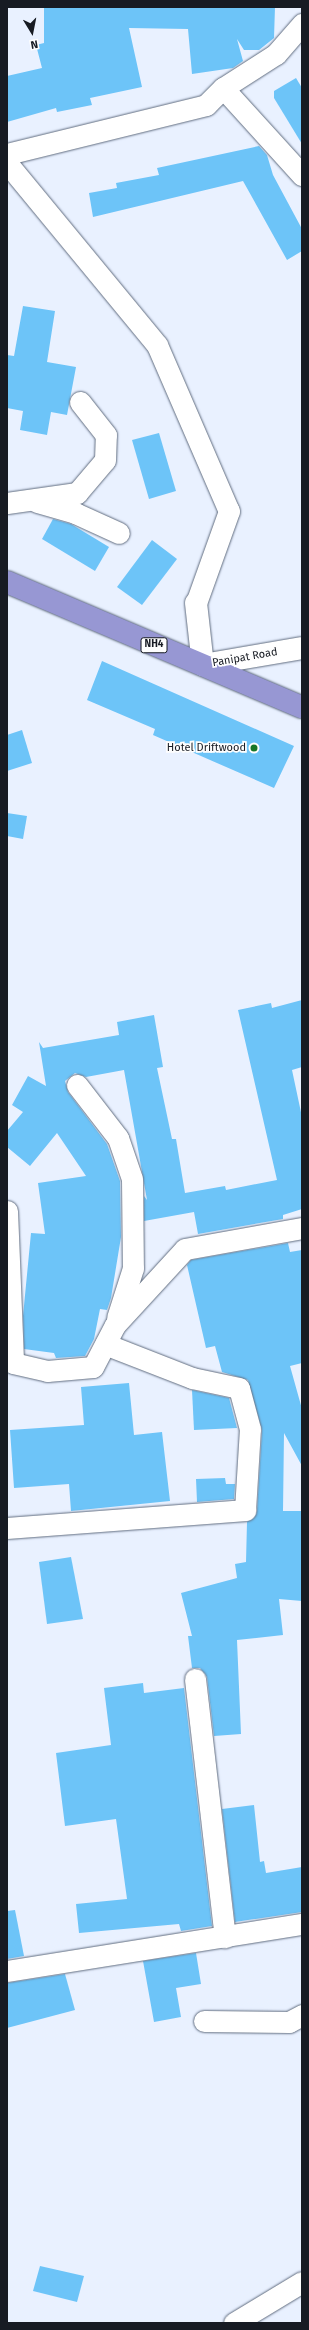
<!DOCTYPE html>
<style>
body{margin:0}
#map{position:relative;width:309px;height:2330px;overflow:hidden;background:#e9f1ff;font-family:"Fira Sans",sans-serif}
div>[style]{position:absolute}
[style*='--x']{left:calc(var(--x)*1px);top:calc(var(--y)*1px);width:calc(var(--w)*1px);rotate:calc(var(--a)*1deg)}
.building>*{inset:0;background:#6dc4f8}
.roads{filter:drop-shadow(0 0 1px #616d80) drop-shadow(0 0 1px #616d80)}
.minor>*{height:21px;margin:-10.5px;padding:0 10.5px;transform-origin:10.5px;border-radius:10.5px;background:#fff}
.tertiary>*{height:22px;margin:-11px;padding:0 11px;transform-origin:11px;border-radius:11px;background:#fff}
.trunk>*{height:22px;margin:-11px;padding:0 11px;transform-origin:11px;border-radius:11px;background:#9797d3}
.dots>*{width:11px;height:11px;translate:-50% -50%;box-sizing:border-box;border:2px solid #fefefe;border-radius:50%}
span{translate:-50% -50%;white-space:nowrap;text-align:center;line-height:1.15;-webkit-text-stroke:3.5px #fefefe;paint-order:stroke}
.shield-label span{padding:1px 3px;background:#fefefe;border:1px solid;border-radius:3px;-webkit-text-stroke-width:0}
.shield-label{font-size:10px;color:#171b23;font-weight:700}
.street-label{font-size:11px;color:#171b23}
.poi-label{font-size:11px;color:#171b23}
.right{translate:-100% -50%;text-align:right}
.frame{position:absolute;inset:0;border:8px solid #171b23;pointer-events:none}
.north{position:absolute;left:12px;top:12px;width:40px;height:40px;-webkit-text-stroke:3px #fefefe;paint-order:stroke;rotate:170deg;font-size:11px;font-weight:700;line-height:16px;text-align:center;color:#171b23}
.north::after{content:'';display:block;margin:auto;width:14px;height:18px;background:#171b23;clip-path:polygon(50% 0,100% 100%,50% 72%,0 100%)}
</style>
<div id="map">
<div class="building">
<i style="clip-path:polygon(44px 7px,275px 7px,274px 38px,259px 50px,244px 50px,237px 39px,243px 61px,233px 68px,192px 74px,188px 29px,129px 28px,142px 87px,90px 98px,92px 105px,57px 112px,56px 108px,7px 122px,7px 76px,42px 68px,36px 45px,44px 43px)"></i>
<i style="clip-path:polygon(296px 78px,302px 88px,302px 144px,274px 98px,274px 91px)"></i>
<i style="clip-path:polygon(259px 146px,267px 155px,273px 175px,302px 229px,302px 251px,287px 260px,243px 181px,93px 217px,89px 193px,117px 188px,116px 183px,159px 175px,157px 168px)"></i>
<i style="clip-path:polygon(23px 306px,55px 311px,47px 362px,76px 367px,67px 415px,51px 412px,47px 435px,20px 430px,23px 411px,7px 408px,7px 355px,14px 356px)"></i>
<i style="clip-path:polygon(159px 433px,176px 491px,149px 499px,132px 440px)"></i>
<i style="clip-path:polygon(53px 519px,71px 524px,109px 547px,95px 571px,42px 539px)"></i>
<i style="clip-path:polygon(152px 540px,177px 559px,142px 605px,117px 587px)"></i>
<i style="clip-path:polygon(102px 661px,294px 746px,274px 788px,153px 735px,155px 729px,87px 700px)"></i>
<i style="clip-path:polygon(22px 730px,32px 763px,7px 771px,7px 735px)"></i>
<i style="clip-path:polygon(7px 813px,27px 816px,23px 839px,7px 836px)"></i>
<i style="clip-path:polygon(302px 1000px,302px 1067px,292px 1070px,302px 1117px,302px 1209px,283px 1215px,283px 1219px,198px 1234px,194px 1212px,144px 1221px,144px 1196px,147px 1200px,124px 1070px,86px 1077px,75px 1073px,65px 1081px,68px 1092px,107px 1144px,120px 1181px,121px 1237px,111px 1298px,107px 1310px,100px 1309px,94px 1339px,85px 1356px,56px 1358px,54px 1353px,24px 1349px,23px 1316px,31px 1233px,45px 1234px,38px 1183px,86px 1176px,57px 1133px,30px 1166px,7px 1147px,7px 1131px,23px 1112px,12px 1105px,28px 1076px,46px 1086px,39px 1042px,43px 1048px,119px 1035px,117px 1022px,154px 1015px,163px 1067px,157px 1068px,172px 1139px,176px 1139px,185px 1193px,225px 1186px,226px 1190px,277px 1180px,238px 1010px,271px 1003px,272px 1008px)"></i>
<i style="clip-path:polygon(288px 1243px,290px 1252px,302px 1250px,302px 1363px,290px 1366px,302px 1409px,302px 1466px,284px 1433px,283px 1511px,302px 1511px,302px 1601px,279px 1599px,283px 1635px,237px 1640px,241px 1734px,214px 1736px,207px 1677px,200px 1668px,192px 1668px,188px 1636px,192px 1636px,181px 1593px,237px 1578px,235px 1564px,246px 1562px,247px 1522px,257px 1511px,262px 1430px,248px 1380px,222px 1372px,215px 1346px,206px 1348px,187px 1265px,191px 1260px)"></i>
<i style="clip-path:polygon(129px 1383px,134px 1435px,162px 1432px,170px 1501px,71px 1511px,69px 1484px,14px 1488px,10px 1430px,84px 1425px,81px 1387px)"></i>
<i style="clip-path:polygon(192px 1390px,229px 1398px,237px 1428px,194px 1430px)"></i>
<i style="clip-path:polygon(225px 1478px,226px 1484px,235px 1484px,234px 1499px,197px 1502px,196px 1479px)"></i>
<i style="clip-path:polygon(71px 1557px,83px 1619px,47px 1624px,39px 1562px)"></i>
<i style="clip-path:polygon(143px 1683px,144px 1693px,184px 1688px,212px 1926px,181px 1931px,179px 1924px,79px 1933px,76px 1904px,127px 1899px,116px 1819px,65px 1826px,56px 1753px,111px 1745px,104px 1688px)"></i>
<i style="clip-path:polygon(254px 1805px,260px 1862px,264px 1861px,266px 1873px,302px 1867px,302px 1912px,235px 1922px,222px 1809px)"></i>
<i style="clip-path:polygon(15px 1910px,24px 1956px,7px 1959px,7px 1911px)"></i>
<i style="clip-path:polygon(196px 1953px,201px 1984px,176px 1988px,181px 2017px,154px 2022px,143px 1961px)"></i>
<i style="clip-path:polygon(65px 1974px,75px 2010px,7px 2028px,7px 1983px)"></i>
<i style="clip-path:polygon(40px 2266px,84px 2276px,77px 2302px,33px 2291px)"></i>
</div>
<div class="roads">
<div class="minor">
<i style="--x:223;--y:88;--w:118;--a:47.8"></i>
<i style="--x:7;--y:154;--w:205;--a:-13.8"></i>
<i style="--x:206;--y:105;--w:24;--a:-45"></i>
<i style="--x:223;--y:88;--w:63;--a:-32.7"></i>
<i style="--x:276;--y:54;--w:40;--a:-49"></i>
<i style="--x:7;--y:163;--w:236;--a:50.5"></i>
<i style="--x:157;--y:345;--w:181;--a:66.6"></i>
<i style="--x:229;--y:511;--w:98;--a:109.7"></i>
<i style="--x:37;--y:502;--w:40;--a:16"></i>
<i style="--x:75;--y:513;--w:48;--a:24.4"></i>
<i style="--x:7;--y:503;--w:71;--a:-8.1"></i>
<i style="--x:77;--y:493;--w:43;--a:-49.7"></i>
<i style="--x:105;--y:460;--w:25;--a:-88"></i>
<i style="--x:106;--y:435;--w:42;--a:-128.2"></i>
<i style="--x:77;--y:1085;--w:67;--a:52.3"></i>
<i style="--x:118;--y:1138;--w:43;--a:71.1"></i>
<i style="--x:132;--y:1179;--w:89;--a:89.4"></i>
<i style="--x:133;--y:1268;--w:52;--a:107.7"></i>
<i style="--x:7;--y:1211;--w:152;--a:87.7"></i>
<i style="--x:13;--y:1363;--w:35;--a:13"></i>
<i style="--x:47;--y:1371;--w:46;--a:-5"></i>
<i style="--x:93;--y:1367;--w:47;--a:-62.4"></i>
<i style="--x:115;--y:1325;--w:103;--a:-47.4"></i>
<i style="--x:185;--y:1249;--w:119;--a:-10.2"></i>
<i style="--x:7;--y:1528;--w:239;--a:-4.3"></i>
<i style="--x:245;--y:1510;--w:81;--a:-86.5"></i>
<i style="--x:250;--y:1429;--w:42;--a:-105"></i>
<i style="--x:239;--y:1388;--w:48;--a:-168"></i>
<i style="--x:192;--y:1378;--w:93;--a:-158.7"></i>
<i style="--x:195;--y:1679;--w:260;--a:83.4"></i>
<i style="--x:7;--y:1971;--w:299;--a:-9.1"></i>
<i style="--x:204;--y:2021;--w:85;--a:0.7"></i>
<i style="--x:289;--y:2022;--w:15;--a:-28"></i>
<i style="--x:234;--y:2323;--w:79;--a:-31.1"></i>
</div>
<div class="tertiary">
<i style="--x:196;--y:603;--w:62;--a:83.6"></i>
<i style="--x:203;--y:665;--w:100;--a:-9.7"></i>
</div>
<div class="trunk">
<i style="--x:7;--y:582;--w:320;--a:23"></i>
</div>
</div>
<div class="dots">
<i style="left:254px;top:748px;background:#177727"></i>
</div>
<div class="shield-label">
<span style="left:154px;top:645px">NH4</span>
</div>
<div class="street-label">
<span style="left:245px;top:658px;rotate:-10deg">Panipat Road</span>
</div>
<div class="poi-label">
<span class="right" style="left:246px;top:748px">Hotel Driftwood</span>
</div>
<div class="frame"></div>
<div class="north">N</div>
</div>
